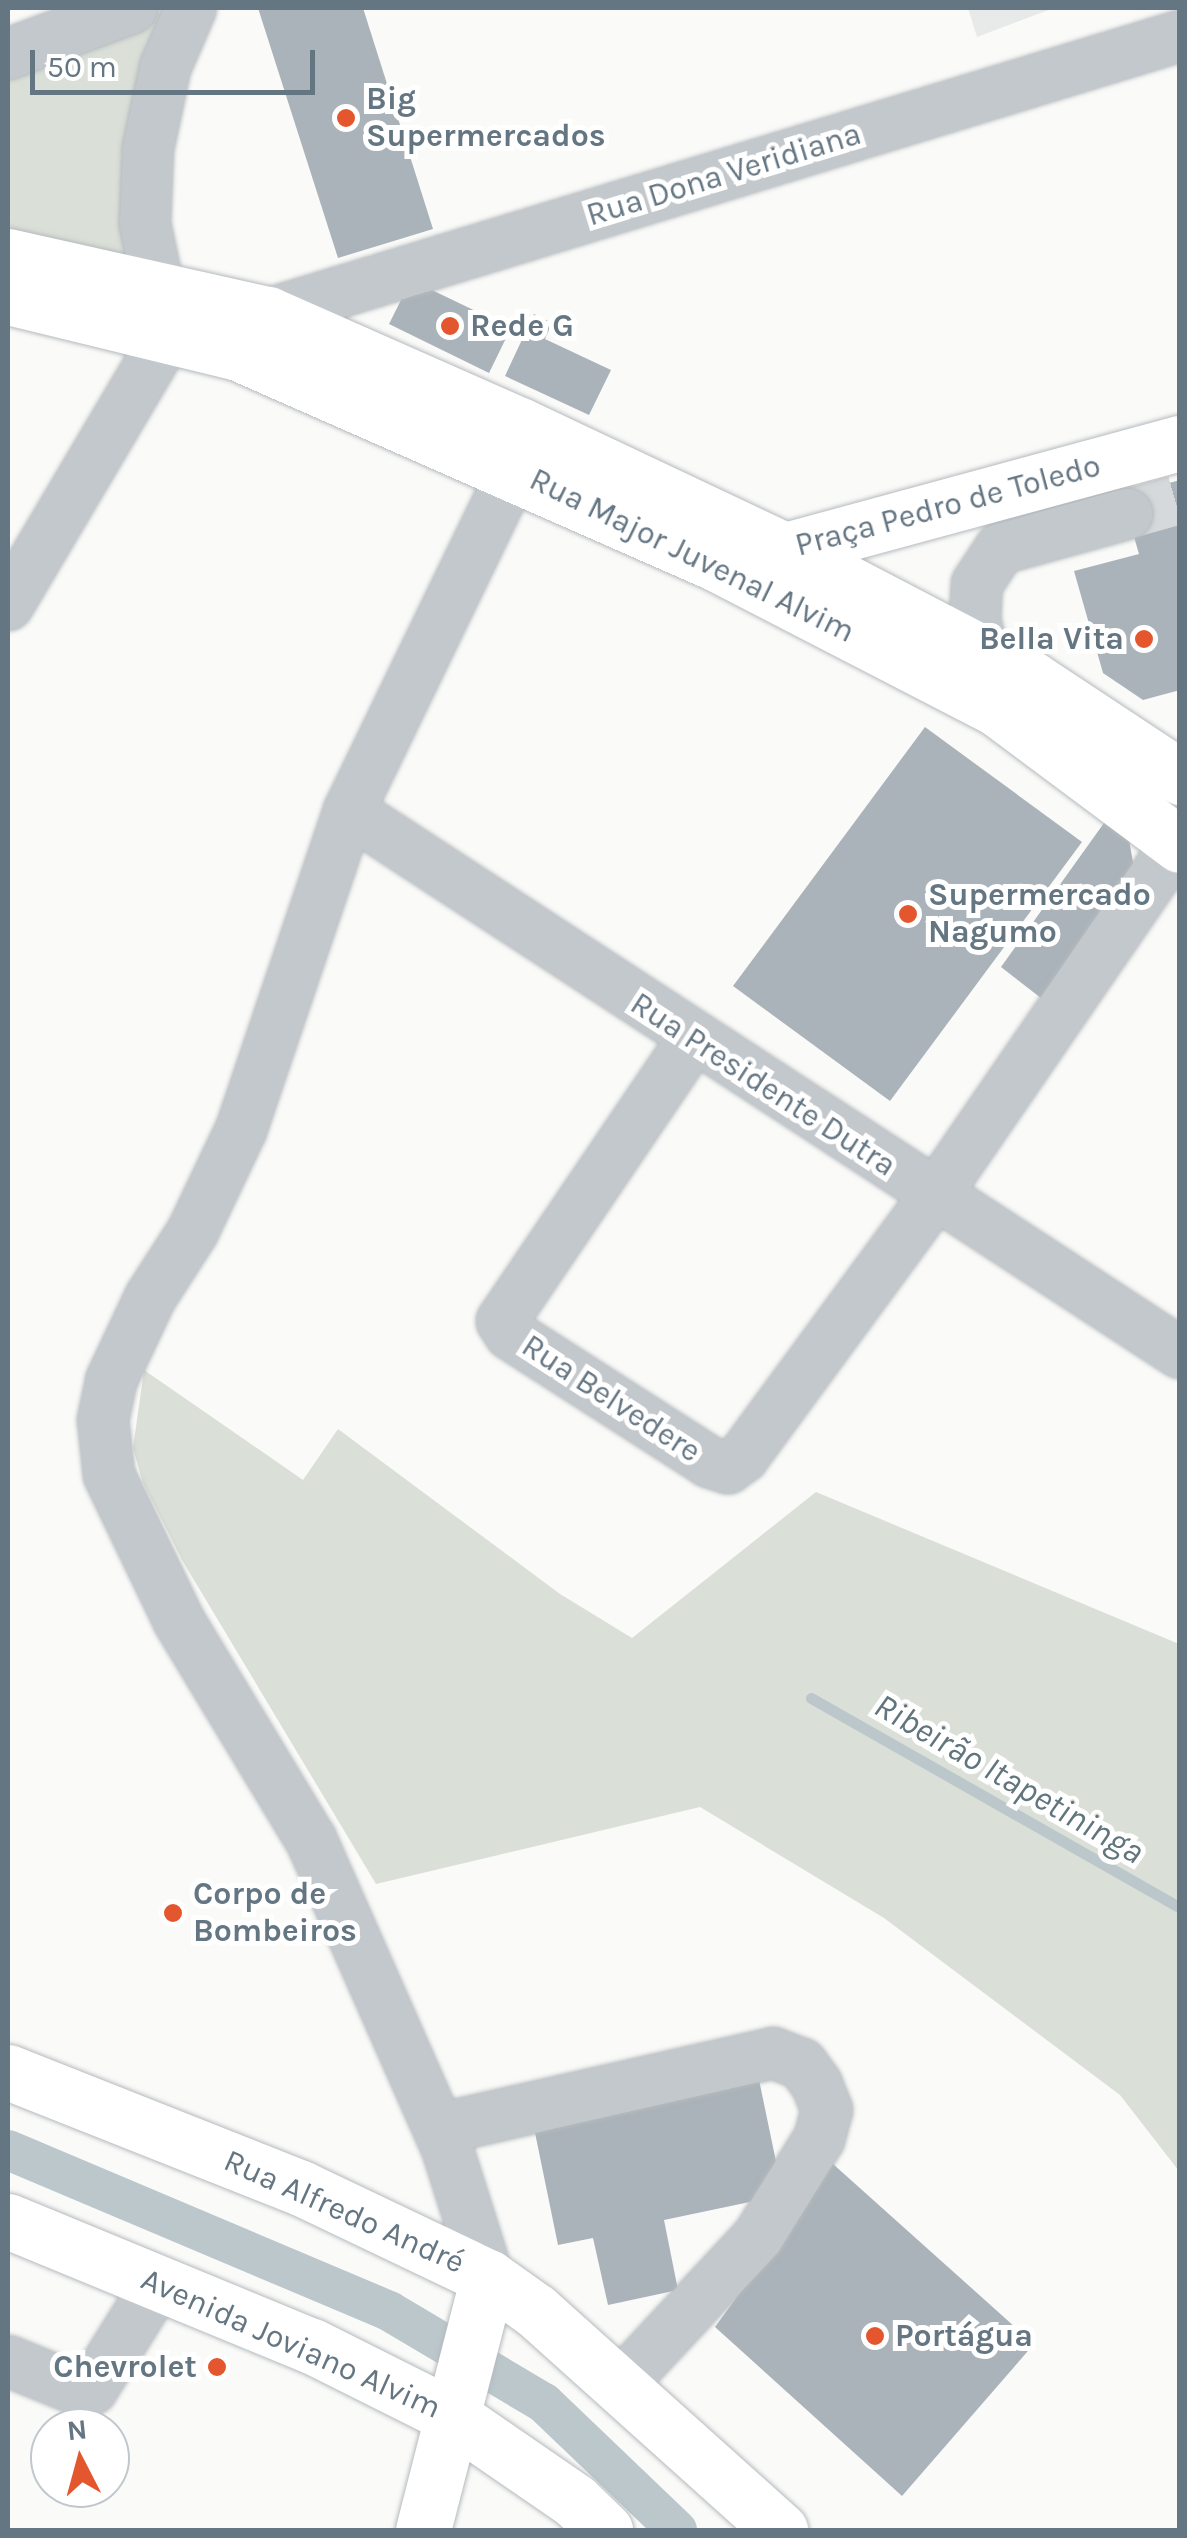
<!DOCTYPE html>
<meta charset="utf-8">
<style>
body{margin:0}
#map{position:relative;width:1187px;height:2538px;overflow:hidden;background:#fafaf8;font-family:Karla,sans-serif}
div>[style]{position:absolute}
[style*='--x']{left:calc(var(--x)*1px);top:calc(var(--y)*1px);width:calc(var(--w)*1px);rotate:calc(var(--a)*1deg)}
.built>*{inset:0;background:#e8e9e9}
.green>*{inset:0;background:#dadfd7}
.stream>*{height:11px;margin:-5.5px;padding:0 5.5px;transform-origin:5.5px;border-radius:5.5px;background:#bbc7cb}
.canal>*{height:40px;margin:-20px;padding:0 20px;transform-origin:20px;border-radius:20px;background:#bbc7cb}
.building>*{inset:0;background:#aab3b9}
.minor-tunnel>*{height:50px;margin-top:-25px;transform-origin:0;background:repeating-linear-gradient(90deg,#d5d9db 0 50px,transparent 0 75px)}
.roads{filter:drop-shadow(0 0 2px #b5babe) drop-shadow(0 0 2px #b5babe)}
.minor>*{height:50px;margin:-25px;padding:0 25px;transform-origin:25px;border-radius:25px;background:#c3c8cc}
.major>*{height:55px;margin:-27.5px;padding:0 27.5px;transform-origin:27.5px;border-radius:27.5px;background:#fff}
.dots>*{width:28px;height:28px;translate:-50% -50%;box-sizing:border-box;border:5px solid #fff;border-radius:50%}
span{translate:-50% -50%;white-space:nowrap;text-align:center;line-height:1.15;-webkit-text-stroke:10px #fff;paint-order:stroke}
.poi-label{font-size:32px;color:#657683;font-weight:700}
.left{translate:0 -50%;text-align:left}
.right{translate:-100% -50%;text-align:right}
.street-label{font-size:32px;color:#657683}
.water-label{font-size:35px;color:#60757c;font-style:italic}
.frame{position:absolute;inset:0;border:10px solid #657683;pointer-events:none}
.north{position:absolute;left:30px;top:2408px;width:100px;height:100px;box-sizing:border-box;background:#fff;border:2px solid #c1c8cd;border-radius:50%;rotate:354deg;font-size:28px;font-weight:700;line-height:40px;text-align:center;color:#657683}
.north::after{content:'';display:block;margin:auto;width:35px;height:45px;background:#e4572e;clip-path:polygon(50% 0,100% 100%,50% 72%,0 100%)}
.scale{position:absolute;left:30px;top:50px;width:285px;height:45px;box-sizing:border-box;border:5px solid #657683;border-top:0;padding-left:12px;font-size:30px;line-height:35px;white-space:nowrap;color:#657683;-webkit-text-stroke:8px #fff;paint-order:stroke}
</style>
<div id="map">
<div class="built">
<i style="clip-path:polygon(968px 8px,1054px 8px,977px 37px)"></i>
</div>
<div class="green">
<i style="clip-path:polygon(155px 8px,184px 8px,148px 276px,8px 249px,8px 64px)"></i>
<i style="clip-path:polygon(144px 1370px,303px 1480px,338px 1429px,560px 1594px,632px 1638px,816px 1492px,1179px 1644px,1179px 2171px,1120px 2095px,884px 1918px,700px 1807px,376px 1884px,182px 1560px,143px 1483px,133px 1448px)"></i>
</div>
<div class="stream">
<i style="--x:811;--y:1698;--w:425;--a:29.6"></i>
</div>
<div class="canal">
<i style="--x:8;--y:2150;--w:414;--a:22.9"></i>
<i style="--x:389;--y:2311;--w:180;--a:30.7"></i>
<i style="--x:544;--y:2403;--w:184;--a:43.7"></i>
</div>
<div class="building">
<i style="clip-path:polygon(258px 8px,363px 8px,433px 229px,338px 258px)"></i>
<i style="clip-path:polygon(411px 280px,511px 328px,489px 373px,389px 324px)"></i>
<i style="clip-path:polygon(534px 314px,552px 323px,545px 339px,611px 370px,589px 415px,505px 376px)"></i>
<i style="clip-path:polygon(1180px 480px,1180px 690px,1143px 700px,1103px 673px,1074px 571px,1139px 554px,1122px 496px)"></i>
<i style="clip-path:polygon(925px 727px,1082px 842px,890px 1101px,733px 986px)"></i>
<i style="clip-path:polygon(1109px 816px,1127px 828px,1134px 868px,1041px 998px,1001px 967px)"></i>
<i style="clip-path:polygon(758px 2075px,783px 2195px,664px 2220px,678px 2290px,608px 2305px,593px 2238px,558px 2245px,533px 2123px)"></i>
<i style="clip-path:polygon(833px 2164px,1034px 2344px,902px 2496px,715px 2327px)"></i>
</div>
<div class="minor-tunnel">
<i style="--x:1127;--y:514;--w:55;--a:-15.8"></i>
</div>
<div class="roads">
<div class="minor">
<i style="--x:8;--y:54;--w:132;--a:-20.4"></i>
<i style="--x:268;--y:314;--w:953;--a:-16.95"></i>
<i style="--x:8;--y:605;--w:315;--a:-59.4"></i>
<i style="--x:168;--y:334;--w:112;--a:-101.8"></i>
<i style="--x:145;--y:224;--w:75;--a:-87.7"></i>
<i style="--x:148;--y:149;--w:83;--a:-78.1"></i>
<i style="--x:165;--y:68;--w:65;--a:-66.6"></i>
<i style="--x:983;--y:654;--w:35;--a:-103"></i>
<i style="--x:975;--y:620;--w:36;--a:-87"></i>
<i style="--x:977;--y:584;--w:42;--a:-56.7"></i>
<i style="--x:1000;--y:549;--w:132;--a:-15.4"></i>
<i style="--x:349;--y:811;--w:992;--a:33.11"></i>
<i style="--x:693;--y:1039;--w:341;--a:124.1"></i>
<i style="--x:502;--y:1321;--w:15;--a:58"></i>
<i style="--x:510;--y:1334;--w:237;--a:32.7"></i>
<i style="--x:709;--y:1462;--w:20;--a:18"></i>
<i style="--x:728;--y:1468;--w:19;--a:-36"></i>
<i style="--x:743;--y:1457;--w:323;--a:-53.7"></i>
<i style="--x:934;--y:1197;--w:429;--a:-55.5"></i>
<i style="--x:1177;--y:844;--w:16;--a:-79"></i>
<i style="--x:439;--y:2129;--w:343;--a:-12.8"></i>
<i style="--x:773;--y:2053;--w:31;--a:21"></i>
<i style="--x:802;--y:2064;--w:26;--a:54"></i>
<i style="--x:817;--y:2085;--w:27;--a:68"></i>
<i style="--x:827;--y:2110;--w:30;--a:105"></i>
<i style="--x:819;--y:2139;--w:115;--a:121.9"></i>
<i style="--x:758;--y:2237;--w:202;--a:133"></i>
<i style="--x:488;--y:2277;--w:135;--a:-107.6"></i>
<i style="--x:447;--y:2148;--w:337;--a:-113.8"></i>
<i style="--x:311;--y:1840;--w:256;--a:-121.1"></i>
<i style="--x:179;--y:1621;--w:162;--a:-115.6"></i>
<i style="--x:109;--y:1475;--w:55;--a:-96.2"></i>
<i style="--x:103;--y:1420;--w:40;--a:-78"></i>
<i style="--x:111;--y:1381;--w:92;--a:-64.8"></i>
<i style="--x:150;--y:1298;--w:80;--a:-57.3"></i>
<i style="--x:193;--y:1231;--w:112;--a:-64.6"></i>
<i style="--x:241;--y:1130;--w:337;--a:-71.3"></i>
<i style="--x:349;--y:811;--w:379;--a:-64.2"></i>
<i style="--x:514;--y:470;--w:36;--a:-84"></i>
<i style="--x:8;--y:2361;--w:77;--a:22.2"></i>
<i style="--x:79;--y:2390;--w:13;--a:-4"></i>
<i style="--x:92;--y:2389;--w:125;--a:-58.1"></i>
</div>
<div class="major">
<i style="--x:8;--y:256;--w:266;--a:12.6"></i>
<i style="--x:268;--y:314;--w:275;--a:23.8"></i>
<i style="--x:520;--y:425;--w:295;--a:25.3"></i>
<i style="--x:787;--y:551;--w:276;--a:27.6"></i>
<i style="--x:1032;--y:679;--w:178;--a:33.5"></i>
<i style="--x:8;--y:297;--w:237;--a:13.7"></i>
<i style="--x:238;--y:353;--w:521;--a:23.76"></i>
<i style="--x:715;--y:563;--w:316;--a:27.3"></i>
<i style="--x:996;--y:708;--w:229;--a:36.7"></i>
<i style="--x:767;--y:555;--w:428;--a:-15.2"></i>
<i style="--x:8;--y:2072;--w:315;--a:21.6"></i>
<i style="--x:301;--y:2188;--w:207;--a:25.5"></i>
<i style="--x:488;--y:2277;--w:59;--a:35.3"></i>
<i style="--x:536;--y:2311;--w:328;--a:41.9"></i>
<i style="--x:8;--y:2221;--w:329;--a:22.4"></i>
<i style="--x:312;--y:2346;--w:154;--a:26.6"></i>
<i style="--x:450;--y:2415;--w:152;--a:34.5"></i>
<i style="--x:575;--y:2501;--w:42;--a:44"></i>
<i style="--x:423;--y:2530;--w:261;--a:-75.6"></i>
</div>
</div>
<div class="dots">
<i style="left:346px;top:118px;background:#e4572e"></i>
<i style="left:450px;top:326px;background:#e4572e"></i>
<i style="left:1144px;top:639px;background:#e4572e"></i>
<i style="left:908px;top:914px;background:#e4572e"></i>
<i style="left:173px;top:1913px;background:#e4572e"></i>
<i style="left:875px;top:2336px;background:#e4572e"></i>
<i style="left:217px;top:2367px;background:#e4572e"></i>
</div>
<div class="poi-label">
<span class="left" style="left:366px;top:118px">Big<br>Supermercados</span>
<span class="left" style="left:470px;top:326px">Rede G</span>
<span class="right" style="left:1124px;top:639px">Bella Vita</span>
<span class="left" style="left:928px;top:914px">Supermercado<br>Nagumo</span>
<span class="left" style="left:193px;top:1913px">Corpo de<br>Bombeiros</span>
<span class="left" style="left:895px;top:2336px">Portágua</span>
<span class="right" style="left:197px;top:2367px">Chevrolet</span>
</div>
<div class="street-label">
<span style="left:724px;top:175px;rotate:-17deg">Rua Dona Veridiana</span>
<span style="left:948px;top:506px;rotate:-15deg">Praça Pedro de Toledo</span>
<span style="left:692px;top:556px;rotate:26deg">Rua Major Juvenal Alvim</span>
<span style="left:763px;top:1085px;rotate:33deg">Rua Presidente Dutra</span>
<span style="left:611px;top:1399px;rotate:33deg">Rua Belvedere</span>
<span style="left:344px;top:2212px;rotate:24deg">Rua Alfredo André</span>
<span style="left:291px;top:2344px;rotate:24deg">Avenida Joviano Alvim</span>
</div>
<div class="water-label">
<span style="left:1009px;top:1779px;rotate:30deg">Ribeirão Itapetininga</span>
</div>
<div class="frame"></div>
<div class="north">N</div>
<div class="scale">50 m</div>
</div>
